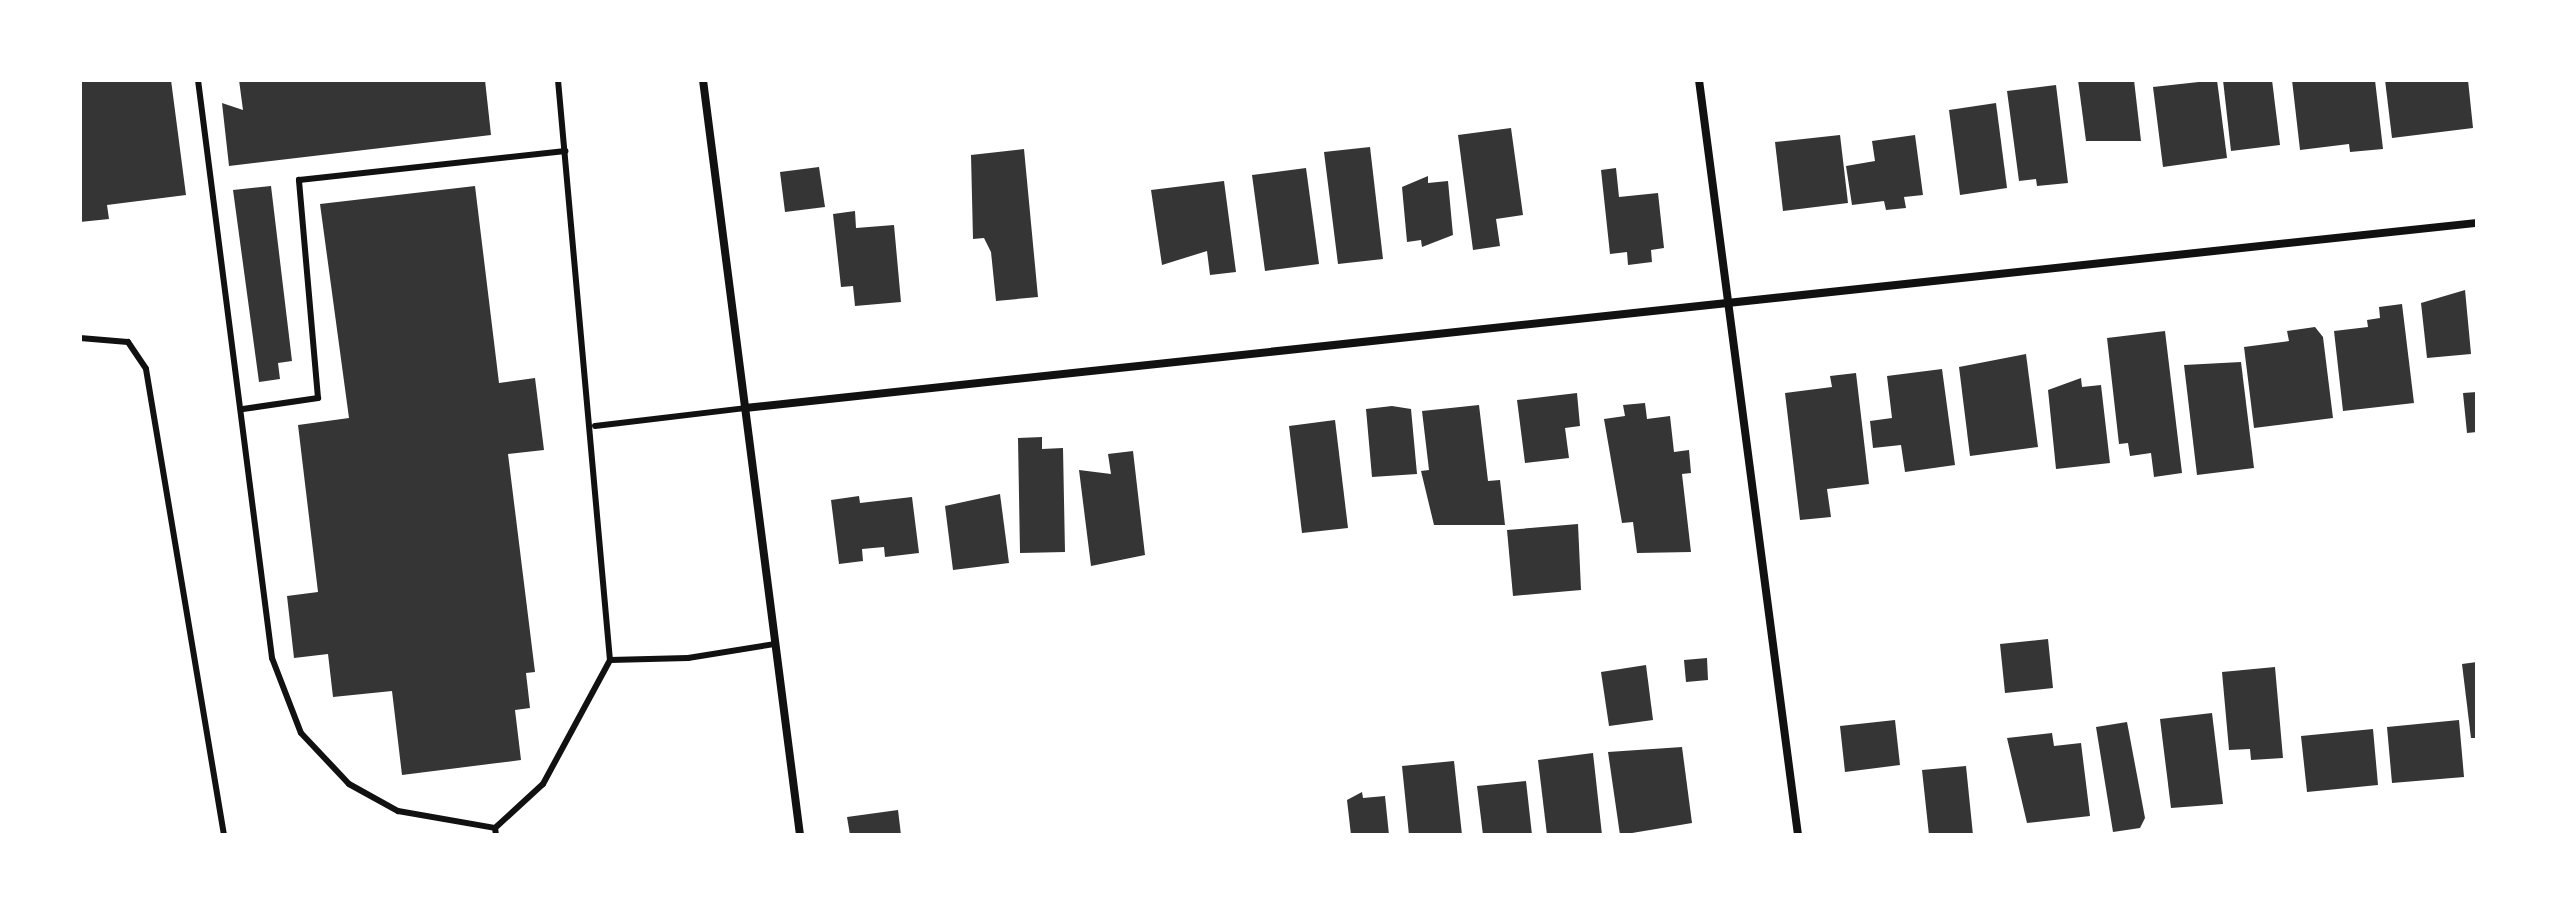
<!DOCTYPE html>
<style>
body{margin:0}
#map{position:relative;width:2557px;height:915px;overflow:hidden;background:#fff;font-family:"Asap Condensed",sans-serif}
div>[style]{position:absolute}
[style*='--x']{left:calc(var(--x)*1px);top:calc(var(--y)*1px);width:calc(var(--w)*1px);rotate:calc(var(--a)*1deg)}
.building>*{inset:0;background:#353535}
.service>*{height:6px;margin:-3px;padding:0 3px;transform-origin:3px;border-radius:3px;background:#111}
.minor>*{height:8px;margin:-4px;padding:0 4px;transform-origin:4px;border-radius:4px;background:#111}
span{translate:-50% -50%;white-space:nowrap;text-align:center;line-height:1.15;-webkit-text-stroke:8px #fff;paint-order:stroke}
.frame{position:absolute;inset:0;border:82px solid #fff;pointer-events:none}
</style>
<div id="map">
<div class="building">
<i style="clip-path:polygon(80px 80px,171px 80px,186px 195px,107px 205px,109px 219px,80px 222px)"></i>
<i style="clip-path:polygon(239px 80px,485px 80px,491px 135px,229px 166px,222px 103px,243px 110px)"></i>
<i style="clip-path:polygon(2078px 80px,2134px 80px,2141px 141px,2086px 141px)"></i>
<i style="clip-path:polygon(2217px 80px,2227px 158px,2163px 167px,2153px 87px)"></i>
<i style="clip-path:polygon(2223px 80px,2272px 80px,2280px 145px,2231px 151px)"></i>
<i style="clip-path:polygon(2292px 80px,2375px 80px,2383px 149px,2350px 152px,2349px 144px,2300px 150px)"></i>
<i style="clip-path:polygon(2385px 80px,2468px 80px,2473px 128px,2392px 138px)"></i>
<i style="clip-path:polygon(2056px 85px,2068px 183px,2037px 186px,2036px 179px,2019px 181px,2007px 91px)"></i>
<i style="clip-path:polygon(1996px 103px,2007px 188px,1960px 195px,1949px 110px)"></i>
<i style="clip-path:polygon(1511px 128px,1523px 215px,1496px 219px,1500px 246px,1473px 250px,1458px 135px)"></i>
<i style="clip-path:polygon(1840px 135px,1848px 203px,1783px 211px,1775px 142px)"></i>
<i style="clip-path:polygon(1915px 135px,1923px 195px,1904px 197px,1906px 208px,1886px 210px,1884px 201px,1852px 205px,1846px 166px,1875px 161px,1872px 141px)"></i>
<i style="clip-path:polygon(1370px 147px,1383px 259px,1338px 264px,1324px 152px)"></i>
<i style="clip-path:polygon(1024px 149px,1038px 297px,996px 301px,991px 252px,984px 238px,973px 239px,971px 155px)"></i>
<i style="clip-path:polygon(819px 167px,825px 207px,785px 212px,780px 172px)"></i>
<i style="clip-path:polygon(1306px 168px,1319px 264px,1265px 271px,1252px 175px)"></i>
<i style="clip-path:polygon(1616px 168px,1619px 197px,1658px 193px,1664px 248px,1651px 250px,1652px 262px,1628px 265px,1627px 252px,1610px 254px,1601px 170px)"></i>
<i style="clip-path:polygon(1428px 176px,1428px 183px,1448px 181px,1453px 235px,1422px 247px,1421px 240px,1407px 242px,1402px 187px)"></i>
<i style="clip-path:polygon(1224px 181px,1236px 272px,1210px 275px,1207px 251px,1162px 265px,1151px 190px)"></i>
<i style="clip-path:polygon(271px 186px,292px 361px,278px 363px,280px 379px,259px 382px,233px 190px)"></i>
<i style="clip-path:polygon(475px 186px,499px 383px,535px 378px,544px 450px,508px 454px,535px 672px,526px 673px,530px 708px,515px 710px,521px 760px,402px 775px,392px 691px,333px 697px,328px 654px,294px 658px,287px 596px,318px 592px,298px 425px,349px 418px,320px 204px)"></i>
<i style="clip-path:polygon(855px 211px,856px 228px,894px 225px,901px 302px,855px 306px,853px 286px,841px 287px,833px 214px)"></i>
<i style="clip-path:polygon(2465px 290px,2471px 354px,2427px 358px,2421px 303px)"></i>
<i style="clip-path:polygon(2402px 304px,2414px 403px,2343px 411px,2334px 331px,2368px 327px,2367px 320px,2380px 318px,2379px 307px)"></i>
<i style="clip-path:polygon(2315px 327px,2323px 337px,2333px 418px,2254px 428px,2244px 347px,2289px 341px,2287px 331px)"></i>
<i style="clip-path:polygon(2165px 331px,2182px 473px,2154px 477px,2151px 453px,2130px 456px,2128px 443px,2119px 444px,2107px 338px)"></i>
<i style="clip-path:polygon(2026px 354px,2038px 447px,1970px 456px,1959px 367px)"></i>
<i style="clip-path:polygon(2241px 362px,2254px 468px,2197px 475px,2184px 365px)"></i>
<i style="clip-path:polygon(1942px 369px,1955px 465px,1905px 472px,1901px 445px,1873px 448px,1870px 421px,1892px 418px,1887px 376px)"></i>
<i style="clip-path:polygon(1856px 373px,1869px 484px,1827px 489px,1831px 517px,1800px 520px,1785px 393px,1832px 387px,1830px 376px)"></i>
<i style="clip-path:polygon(2081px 378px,2082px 387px,2101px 385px,2110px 463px,2056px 469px,2048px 390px)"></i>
<i style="clip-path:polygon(2477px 392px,2477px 432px,2467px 433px,2463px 393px)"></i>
<i style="clip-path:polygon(1577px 393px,1580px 426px,1565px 428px,1569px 458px,1525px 463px,1517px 400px)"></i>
<i style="clip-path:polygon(1645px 403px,1647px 419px,1670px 416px,1674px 452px,1689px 450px,1691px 473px,1682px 474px,1691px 552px,1637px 553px,1633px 522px,1622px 523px,1604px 419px,1625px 416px,1623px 405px)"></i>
<i style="clip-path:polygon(1479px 405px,1488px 481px,1500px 480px,1505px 525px,1434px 525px,1421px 471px,1429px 470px,1422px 411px)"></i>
<i style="clip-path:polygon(1392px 406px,1411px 409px,1417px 474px,1372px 477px,1366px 409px)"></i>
<i style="clip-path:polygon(1335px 420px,1348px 528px,1302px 533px,1289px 426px)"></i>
<i style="clip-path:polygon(1042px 437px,1042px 449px,1063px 448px,1065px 552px,1020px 553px,1018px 438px)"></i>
<i style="clip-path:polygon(1133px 451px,1145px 555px,1091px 566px,1079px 470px,1111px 474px,1108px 454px)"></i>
<i style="clip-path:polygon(1000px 494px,1009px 563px,953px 570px,945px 506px)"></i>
<i style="clip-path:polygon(859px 496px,860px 503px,912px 497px,919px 553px,885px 557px,884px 547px,862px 549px,863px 561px,839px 564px,831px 500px)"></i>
<i style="clip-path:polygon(1578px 524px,1581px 590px,1513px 596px,1507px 530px)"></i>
<i style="clip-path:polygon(2048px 639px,2053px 688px,2005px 693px,2000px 644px)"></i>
<i style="clip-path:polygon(1707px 658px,1708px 680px,1686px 682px,1684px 660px)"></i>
<i style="clip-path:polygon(2477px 662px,2477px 738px,2471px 738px,2462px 664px)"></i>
<i style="clip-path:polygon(1646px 665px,1653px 720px,1609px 726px,1601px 672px)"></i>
<i style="clip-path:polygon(2275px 667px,2283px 758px,2251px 760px,2250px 749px,2229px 750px,2222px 672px)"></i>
<i style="clip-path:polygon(2212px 713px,2223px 804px,2171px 808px,2160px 719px)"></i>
<i style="clip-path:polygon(1895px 720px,1900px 765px,1845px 772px,1840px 726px)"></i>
<i style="clip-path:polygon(2459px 720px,2464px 777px,2392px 783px,2387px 727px)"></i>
<i style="clip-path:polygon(2127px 722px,2145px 818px,2140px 828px,2113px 832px,2096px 727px)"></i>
<i style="clip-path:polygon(2373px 729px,2378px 785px,2307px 792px,2301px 736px)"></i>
<i style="clip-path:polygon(2052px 733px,2054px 746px,2081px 743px,2090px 816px,2027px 823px,2007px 738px)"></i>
<i style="clip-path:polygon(1682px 747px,1692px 823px,1620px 835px,1608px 752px)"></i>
<i style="clip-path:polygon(1593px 753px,1602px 835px,1547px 835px,1538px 760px)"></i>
<i style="clip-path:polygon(1454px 761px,1462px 835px,1409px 835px,1402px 766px)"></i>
<i style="clip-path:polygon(1966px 766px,1973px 835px,1929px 835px,1922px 770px)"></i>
<i style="clip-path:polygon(1526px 781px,1532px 835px,1483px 835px,1477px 786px)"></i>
<i style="clip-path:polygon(1362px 792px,1363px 798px,1385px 796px,1389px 835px,1351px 835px,1347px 800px)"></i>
<i style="clip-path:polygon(898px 810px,901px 835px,850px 835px,847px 817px)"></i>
</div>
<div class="service">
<i style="--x:198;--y:80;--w:583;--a:82.7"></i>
<i style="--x:272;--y:658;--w:80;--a:68.9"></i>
<i style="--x:301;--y:733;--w:70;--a:46.7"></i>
<i style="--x:349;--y:784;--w:56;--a:28.9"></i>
<i style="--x:398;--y:811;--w:98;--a:9.9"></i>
<i style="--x:495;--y:828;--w:7;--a:82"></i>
<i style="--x:558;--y:80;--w:582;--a:84.88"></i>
<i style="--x:610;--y:660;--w:78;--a:-1.5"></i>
<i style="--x:688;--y:658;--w:87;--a:-9.2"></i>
<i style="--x:80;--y:338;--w:48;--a:4.8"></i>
<i style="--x:128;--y:342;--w:32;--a:56"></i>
<i style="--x:146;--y:369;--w:472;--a:80.5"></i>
<i style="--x:243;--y:409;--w:76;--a:-8.3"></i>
<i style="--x:318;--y:398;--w:219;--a:-95"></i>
<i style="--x:299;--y:180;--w:268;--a:-6.2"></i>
<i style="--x:595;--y:426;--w:151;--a:-6.8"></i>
<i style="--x:495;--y:828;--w:65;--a:-42.5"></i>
<i style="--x:543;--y:784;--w:141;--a:-61.6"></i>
</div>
<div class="minor">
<i style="--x:703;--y:80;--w:761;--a:82.68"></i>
<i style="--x:1699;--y:80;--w:761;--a:82.53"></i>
<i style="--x:745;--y:408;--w:1742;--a:-6.1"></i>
</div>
<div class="frame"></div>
</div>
